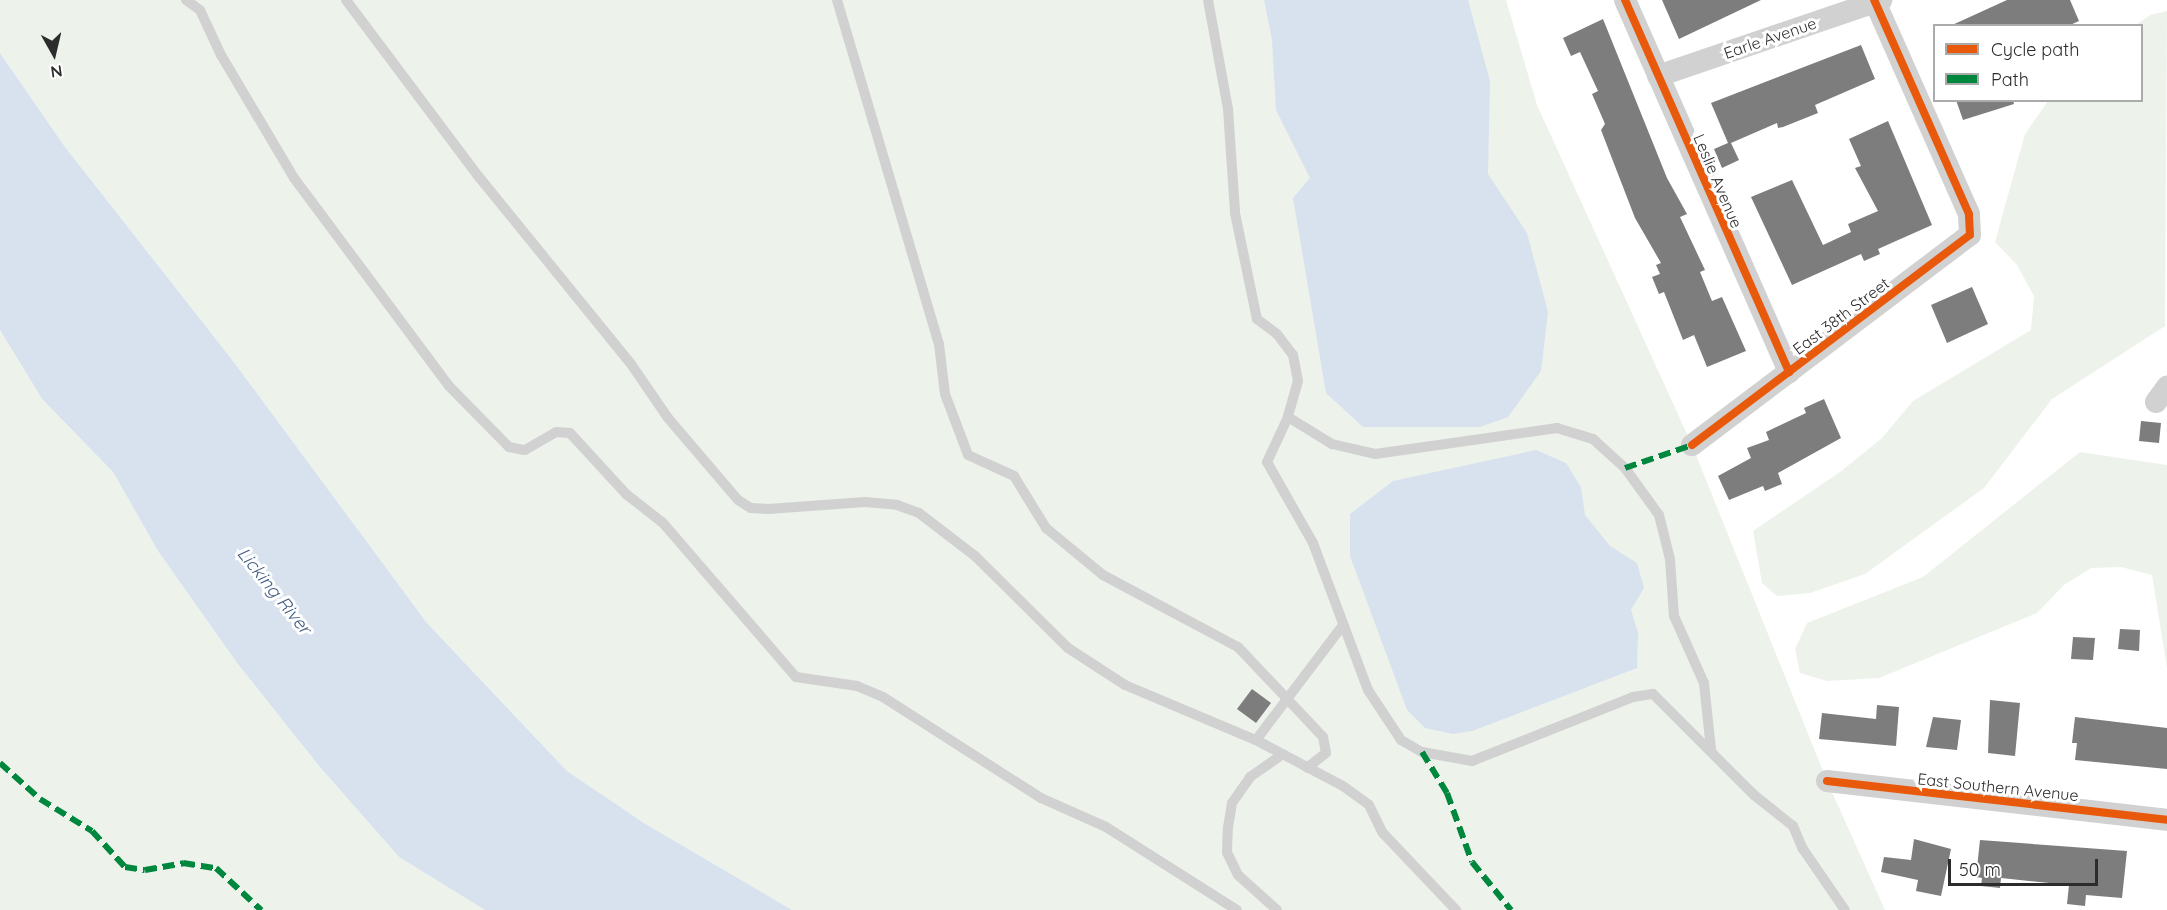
<!DOCTYPE html>
<style>
body{margin:0}
#map{position:relative;width:2167px;height:910px;overflow:hidden;background:#fff;font-family:Quicksand,sans-serif}
div>[style]{position:absolute}
[style*='--x']{left:calc(var(--x)*1px);top:calc(var(--y)*1px);width:calc(var(--w)*1px);rotate:calc(var(--a)*1deg)}
.green>*{inset:0;background:#edf2eb}
.water>*{inset:0;background:#d8e2ee}
.building>*{inset:0;background:#7d7d7d}
.service>*{height:10px;margin:-5px;padding:0 5px;transform-origin:5px;border-radius:5px;background:#d1d1d1}
.minor>*{height:22px;margin:-11px;padding:0 11px;transform-origin:11px;border-radius:11px;background:#d1d1d1}
.quiet>*{height:6px;margin-top:-3px;transform-origin:0;background:repeating-linear-gradient(90deg,#00873e 0 12px,transparent 0 18px)}
.cycleway>*{height:8px;margin:-4px;padding:0 4px;transform-origin:4px;border-radius:4px;background:#e8590c}
span{translate:-50% -50%;white-space:nowrap;text-align:center;line-height:1.15;-webkit-text-stroke:6px #fff;paint-order:stroke}
.street-label{font-size:16px;color:#2c2c2c}
.water-label{font-size:18px;color:#435e84;font-style:italic}
.legend{position:absolute;left:1933px;top:24px;width:210px;height:78px;box-sizing:border-box;background:#fff;border:2px solid #ababab;margin:0;padding:8px 10px;list-style:none;font-size:18px;color:#2c2c2c}
.legend li{display:flex;align-items:center;gap:12px;height:30px}
.legend b{width:30px;border:2px solid #ababab}
.north{position:absolute;left:24px;top:24px;width:60px;height:60px;-webkit-text-stroke:4px #fff;paint-order:stroke;rotate:172deg;font-size:16px;font-weight:700;line-height:24px;text-align:center;color:#2c2c2c}
.north::after{content:'';display:block;margin:auto;width:21px;height:27px;background:#2c2c2c;clip-path:polygon(50% 0,100% 100%,50% 72%,0 100%)}
.scale{position:absolute;left:1948px;top:859px;width:150px;height:27px;box-sizing:border-box;border:3px solid #2c2c2c;border-top:0;padding-left:8px;font-size:18px;line-height:21px;white-space:nowrap;color:#2c2c2c;-webkit-text-stroke:4px #fff;paint-order:stroke}
</style>
<div id="map">
<div class="green">
<i style="clip-path:polygon(0 0,1506px 0,1537px 105px,1692px 445px,1827px 781px,1885px 910px,792px 910px,644px 823px,567px 771px,427px 623px,233px 361px,65px 147px,0 53px)"></i>
<i style="clip-path:polygon(2167px 11px,2165px 326px,2052px 399px,1984px 488px,1865px 574px,1810px 593px,1777px 596px,1762px 583px,1753px 531px,1840px 472px,1881px 439px,1913px 401px,2031px 330px,2034px 296px,2017px 265px,1995px 242px,2025px 134px,2048px 101px,2142px 100px,2142px 26px,2136px 25px,2150px 15px)"></i>
<i style="clip-path:polygon(0 330px,42px 399px,113px 472px,158px 551px,237px 663px,319px 766px,399px 857px,485px 910px,0 910px)"></i>
<i style="clip-path:polygon(2080px 452px,2167px 465px,2167px 668px,2152px 575px,2121px 567px,2091px 568px,2064px 585px,2037px 613px,1879px 678px,1827px 681px,1800px 673px,1795px 649px,1807px 623px,1923px 577px)"></i>
</div>
<div class="water">
<i style="clip-path:polygon(1264px 0,1468px 0,1490px 81px,1488px 174px,1527px 233px,1548px 312px,1541px 371px,1508px 417px,1480px 427px,1363px 427px,1326px 393px,1293px 198px,1310px 178px,1276px 110px,1272px 40px)"></i>
<i style="clip-path:polygon(0 53px,65px 147px,233px 361px,427px 623px,567px 771px,644px 823px,792px 910px,485px 910px,399px 857px,319px 766px,237px 663px,158px 551px,113px 472px,42px 399px,0 330px)"></i>
<i style="clip-path:polygon(1536px 450px,1566px 463px,1581px 487px,1585px 515px,1610px 546px,1637px 563px,1644px 588px,1631px 610px,1638px 633px,1637px 668px,1472px 731px,1453px 734px,1425px 728px,1407px 710px,1350px 556px,1350px 514px,1393px 481px)"></i>
</div>
<div class="building">
<i style="clip-path:polygon(1662px 0,1761px 0,1679px 39px)"></i>
<i style="clip-path:polygon(2007px 0,2070px 0,2079px 21px,2068px 26px,1950px 26px)"></i>
<i style="clip-path:polygon(1603px 19px,1667px 178px,1687px 214px,1680px 217px,1705px 270px,1700px 272px,1712px 301px,1722px 297px,1746px 351px,1707px 367px,1694px 335px,1683px 340px,1664px 292px,1659px 294px,1652px 277px,1660px 274px,1656px 265px,1661px 263px,1635px 218px,1601px 130px,1605px 124px,1592px 94px,1598px 91px,1580px 52px,1571px 56px,1563px 38px)"></i>
<i style="clip-path:polygon(1861px 45px,1875px 79px,1815px 105px,1818px 113px,1783px 127px,1778px 128px,1777px 123px,1731px 143px,1739px 160px,1722px 168px,1714px 149px,1728px 143px,1711px 103px)"></i>
<i style="clip-path:polygon(1956px 100px,2013px 100px,2014px 104px,1963px 120px)"></i>
<i style="clip-path:polygon(1888px 121px,1932px 225px,1878px 249px,1880px 254px,1864px 261px,1861px 254px,1792px 285px,1751px 197px,1792px 180px,1823px 245px,1851px 232px,1848px 224px,1878px 211px,1855px 168px,1861px 166px,1849px 139px)"></i>
<i style="clip-path:polygon(1972px 287px,1988px 324px,1947px 343px,1931px 305px)"></i>
<i style="clip-path:polygon(1824px 399px,1841px 438px,1778px 473px,1782px 484px,1765px 491px,1763px 486px,1729px 500px,1718px 476px,1751px 458px,1747px 448px,1769px 440px,1766px 432px,1806px 413px,1804px 408px)"></i>
<i style="clip-path:polygon(2141px 421px,2161px 423px,2159px 443px,2139px 441px)"></i>
<i style="clip-path:polygon(2120px 629px,2140px 630px,2139px 651px,2118px 649px)"></i>
<i style="clip-path:polygon(2073px 637px,2095px 638px,2093px 660px,2071px 659px)"></i>
<i style="clip-path:polygon(1252px 689px,1271px 703px,1256px 723px,1237px 709px)"></i>
<i style="clip-path:polygon(1990px 700px,2020px 703px,2015px 756px,1988px 753px)"></i>
<i style="clip-path:polygon(1877px 705px,1899px 707px,1896px 746px,1819px 739px,1822px 713px,1876px 719px)"></i>
<i style="clip-path:polygon(1933px 717px,1961px 720px,1957px 750px,1926px 747px)"></i>
<i style="clip-path:polygon(2075px 717px,2167px 728px,2167px 769px,2075px 760px,2077px 743px,2072px 743px)"></i>
<i style="clip-path:polygon(1914px 839px,1951px 849px,1941px 896px,1916px 891px,1918px 880px,1881px 872px,1884px 857px,1911px 860px)"></i>
<i style="clip-path:polygon(1980px 840px,2127px 851px,2122px 898px,2086px 895px,2085px 906px,2067px 904px,2069px 885px,2001px 878px,2000px 888px,1981px 886px,1982px 878px,1976px 877px)"></i>
</div>
<div class="service">
<i style="--x:186;--y:0;--w:17;--a:36"></i>
<i style="--x:200;--y:10;--w:50;--a:65"></i>
<i style="--x:221;--y:55;--w:143;--a:59.3"></i>
<i style="--x:294;--y:178;--w:259;--a:53.3"></i>
<i style="--x:449;--y:386;--w:86;--a:45.5"></i>
<i style="--x:509;--y:447;--w:16;--a:11"></i>
<i style="--x:525;--y:450;--w:36;--a:-30"></i>
<i style="--x:556;--y:432;--w:14;--a:4"></i>
<i style="--x:570;--y:433;--w:83;--a:47.4"></i>
<i style="--x:626;--y:494;--w:47;--a:38.1"></i>
<i style="--x:663;--y:523;--w:203;--a:49.2"></i>
<i style="--x:796;--y:677;--w:62;--a:8.4"></i>
<i style="--x:857;--y:686;--w:28;--a:23"></i>
<i style="--x:883;--y:697;--w:188;--a:32.6"></i>
<i style="--x:1041;--y:798;--w:71;--a:24"></i>
<i style="--x:1106;--y:827;--w:155;--a:32.4"></i>
<i style="--x:346;--y:0;--w:221;--a:53.1"></i>
<i style="--x:479;--y:177;--w:241;--a:50.9"></i>
<i style="--x:631;--y:364;--w:65;--a:55.6"></i>
<i style="--x:668;--y:418;--w:108;--a:49.5"></i>
<i style="--x:738;--y:500;--w:15;--a:32"></i>
<i style="--x:751;--y:508;--w:17;--a:3"></i>
<i style="--x:768;--y:509;--w:97;--a:-4.1"></i>
<i style="--x:865;--y:502;--w:32;--a:5"></i>
<i style="--x:897;--y:505;--w:23;--a:20"></i>
<i style="--x:919;--y:513;--w:71;--a:37.5"></i>
<i style="--x:975;--y:556;--w:131;--a:44.7"></i>
<i style="--x:1068;--y:648;--w:68;--a:33"></i>
<i style="--x:1125;--y:685;--w:142;--a:22.8"></i>
<i style="--x:1256;--y:740;--w:98;--a:27.9"></i>
<i style="--x:1343;--y:786;--w:32;--a:36"></i>
<i style="--x:1369;--y:805;--w:30;--a:64"></i>
<i style="--x:1382;--y:832;--w:108;--a:46.5"></i>
<i style="--x:837;--y:0;--w:359;--a:73.5"></i>
<i style="--x:939;--y:344;--w:50;--a:83.2"></i>
<i style="--x:945;--y:394;--w:65;--a:69.3"></i>
<i style="--x:968;--y:455;--w:51;--a:24.5"></i>
<i style="--x:1014;--y:476;--w:61;--a:58.4"></i>
<i style="--x:1046;--y:528;--w:74;--a:39.5"></i>
<i style="--x:1103;--y:575;--w:153;--a:28.1"></i>
<i style="--x:1238;--y:647;--w:124;--a:46.6"></i>
<i style="--x:1323;--y:737;--w:16;--a:79"></i>
<i style="--x:1326;--y:753;--w:24;--a:142"></i>
<i style="--x:1208;--y:0;--w:111;--a:79.6"></i>
<i style="--x:1228;--y:109;--w:104;--a:86.1"></i>
<i style="--x:1235;--y:213;--w:108;--a:78.3"></i>
<i style="--x:1257;--y:319;--w:25;--a:37"></i>
<i style="--x:1277;--y:334;--w:26;--a:53"></i>
<i style="--x:1293;--y:355;--w:26;--a:79"></i>
<i style="--x:1298;--y:381;--w:37;--a:106"></i>
<i style="--x:1288;--y:417;--w:52;--a:31.5"></i>
<i style="--x:1332;--y:444;--w:44;--a:13.1"></i>
<i style="--x:1375;--y:454;--w:184;--a:-8.1"></i>
<i style="--x:1557;--y:428;--w:38;--a:17"></i>
<i style="--x:1593;--y:439;--w:43;--a:42.2"></i>
<i style="--x:1625;--y:468;--w:58;--a:54.1"></i>
<i style="--x:1659;--y:515;--w:45;--a:76"></i>
<i style="--x:1670;--y:559;--w:57;--a:86"></i>
<i style="--x:1674;--y:616;--w:73;--a:65.9"></i>
<i style="--x:1704;--y:683;--w:67;--a:84"></i>
<i style="--x:1288;--y:417;--w:50;--a:115"></i>
<i style="--x:1267;--y:462;--w:93;--a:60.4"></i>
<i style="--x:1313;--y:543;--w:157;--a:69.5"></i>
<i style="--x:1368;--y:690;--w:60;--a:56.6"></i>
<i style="--x:1401;--y:740;--w:24;--a:30"></i>
<i style="--x:1422;--y:752;--w:51;--a:10.2"></i>
<i style="--x:1472;--y:761;--w:173;--a:-21.7"></i>
<i style="--x:1633;--y:697;--w:20;--a:-9"></i>
<i style="--x:1653;--y:694;--w:143;--a:45"></i>
<i style="--x:1754;--y:795;--w:50;--a:38.5"></i>
<i style="--x:1793;--y:826;--w:25;--a:67"></i>
<i style="--x:1803;--y:849;--w:74;--a:55.5"></i>
<i style="--x:1256;--y:740;--w:144;--a:-52.9"></i>
<i style="--x:1277;--y:910;--w:52;--a:-138.1"></i>
<i style="--x:1238;--y:875;--w:25;--a:-116"></i>
<i style="--x:1227;--y:852;--w:24;--a:-88"></i>
<i style="--x:1228;--y:828;--w:25;--a:-81"></i>
<i style="--x:1232;--y:803;--w:32;--a:-55"></i>
<i style="--x:1250;--y:777;--w:40;--a:-34.9"></i>
</div>
<div class="minor">
<i style="--x:1625;--y:0;--w:407;--a:66.2"></i>
<i style="--x:1658;--y:76;--w:236;--a:-18.8"></i>
<i style="--x:2156;--y:402;--w:19;--a:-54"></i>
<i style="--x:1692;--y:445;--w:348;--a:-37.1"></i>
<i style="--x:1970;--y:235;--w:21;--a:-93"></i>
<i style="--x:1969;--y:214;--w:234;--a:-113.9"></i>
<i style="--x:1827;--y:781;--w:342;--a:6.5"></i>
</div>
<div class="quiet">
<i style="--x:1625;--y:468;--w:71;--a:-18.9"></i>
<i style="--x:1422;--y:752;--w:48;--a:58.6"></i>
<i style="--x:1447;--y:793;--w:73;--a:70.1"></i>
<i style="--x:1472;--y:862;--w:62;--a:50.9"></i>
<i style="--x:0;--y:763;--w:54;--a:42"></i>
<i style="--x:40;--y:799;--w:61;--a:31.6"></i>
<i style="--x:92;--y:831;--w:49;--a:47.5"></i>
<i style="--x:125;--y:867;--w:20;--a:9"></i>
<i style="--x:145;--y:870;--w:39;--a:-10"></i>
<i style="--x:183;--y:863;--w:33;--a:9"></i>
<i style="--x:216;--y:868;--w:62;--a:43"></i>
</div>
<div class="cycleway">
<i style="--x:1625;--y:0;--w:407;--a:66.2"></i>
<i style="--x:1692;--y:445;--w:348;--a:-37.1"></i>
<i style="--x:1970;--y:235;--w:21;--a:-93"></i>
<i style="--x:1969;--y:214;--w:234;--a:-113.9"></i>
<i style="--x:1827;--y:781;--w:342;--a:6.5"></i>
</div>
<div class="street-label">
<span style="left:1770px;top:38px;rotate:-19deg">Earle Avenue</span>
<span style="left:1718px;top:181px;rotate:67deg">Leslie Avenue</span>
<span style="left:1841px;top:316px;rotate:-37deg">East 38th Street</span>
<span style="left:1998px;top:787px;rotate:6deg">East Southern Avenue</span>
</div>
<div class="water-label">
<span style="left:274px;top:591px;rotate:51deg">Licking River</span>
</div>
<ul class="legend">
<li><b style="height:8px;background:#e8590c"></b>Cycle path</li>
<li><b style="height:8px;background:#00873e"></b>Path</li>
</ul>
<div class="north">N</div>
<div class="scale">50 m</div>
</div>
